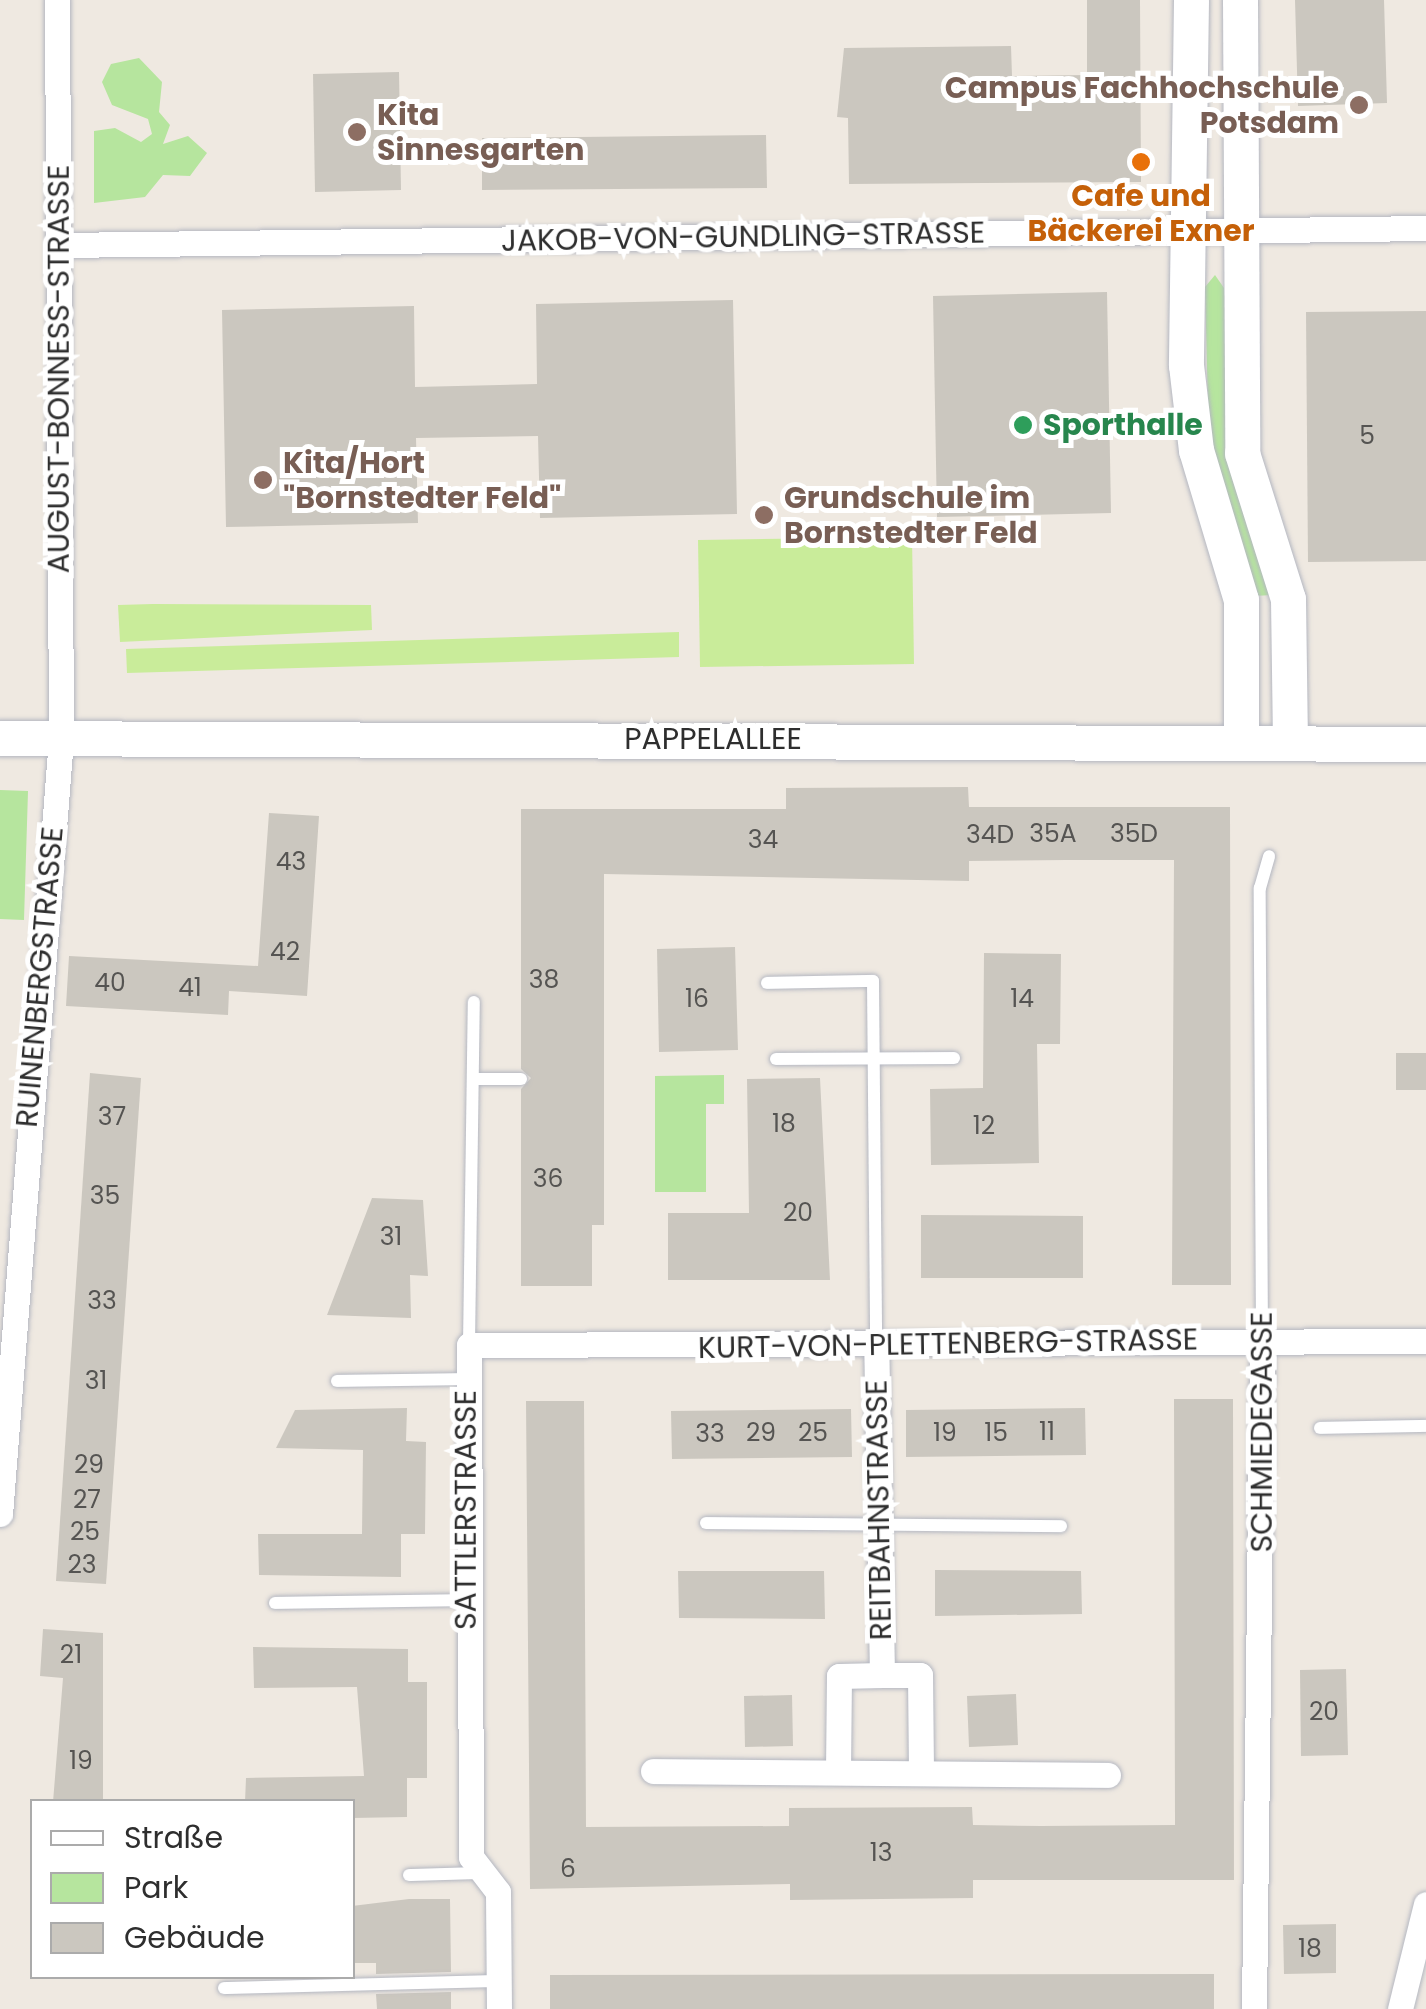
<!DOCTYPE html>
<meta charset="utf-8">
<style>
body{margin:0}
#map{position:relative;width:1426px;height:2009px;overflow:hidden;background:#efe9e1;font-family:Poppins,sans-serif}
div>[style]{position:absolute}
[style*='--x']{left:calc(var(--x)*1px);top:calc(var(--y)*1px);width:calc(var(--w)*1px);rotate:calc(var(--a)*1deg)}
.green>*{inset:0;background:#b6e59e}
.pitch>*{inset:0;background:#c9ec9a}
.building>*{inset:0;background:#cbc7bf}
.roads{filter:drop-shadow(0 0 2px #b4b7c1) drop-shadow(0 0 2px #b4b7c1)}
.lane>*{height:12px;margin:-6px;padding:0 6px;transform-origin:6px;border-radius:6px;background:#fff}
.street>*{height:25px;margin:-12.5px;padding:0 12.5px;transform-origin:12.5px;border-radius:12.5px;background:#fff}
.secondary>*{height:35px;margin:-17.5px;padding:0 17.5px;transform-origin:17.5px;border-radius:17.5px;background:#fff}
.dots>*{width:28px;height:28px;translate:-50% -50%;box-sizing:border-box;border:5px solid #fff;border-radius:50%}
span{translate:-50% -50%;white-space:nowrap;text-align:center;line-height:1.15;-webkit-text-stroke:10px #fff;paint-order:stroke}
.number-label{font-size:25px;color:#555452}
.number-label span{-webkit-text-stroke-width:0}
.education-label{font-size:30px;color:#785e54;font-weight:700}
.right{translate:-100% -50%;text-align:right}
.left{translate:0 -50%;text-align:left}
.food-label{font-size:30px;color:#c56008;font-weight:700}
.street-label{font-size:30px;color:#2e2e2e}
.leisure-label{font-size:30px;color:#27864d;font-weight:700}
.legend{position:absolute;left:30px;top:1799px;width:325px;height:180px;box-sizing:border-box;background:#fff;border:2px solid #ababab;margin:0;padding:12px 18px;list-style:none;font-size:30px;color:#2e2e2e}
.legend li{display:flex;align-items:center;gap:20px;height:50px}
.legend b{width:50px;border:2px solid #ababab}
</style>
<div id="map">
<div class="green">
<i style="clip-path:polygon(139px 58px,162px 82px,159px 112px,170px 125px,163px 144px,188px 136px,207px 153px,190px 176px,163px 175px,145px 197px,94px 203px,94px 131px,115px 128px,141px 142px,152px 134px,148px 119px,112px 105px,102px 82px,111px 64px)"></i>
<i style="clip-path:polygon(1215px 275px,1224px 288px,1272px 595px,1254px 596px,1209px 449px,1205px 287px)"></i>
<i style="clip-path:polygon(0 790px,28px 791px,24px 920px,0 919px)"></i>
<i style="clip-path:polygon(724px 1075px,724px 1104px,706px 1104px,706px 1192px,655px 1192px,655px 1076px)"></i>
</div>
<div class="pitch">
<i style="clip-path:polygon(912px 537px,914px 664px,700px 667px,698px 540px)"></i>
<i style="clip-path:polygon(153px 604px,371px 605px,372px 630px,120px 642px,118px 605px)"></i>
<i style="clip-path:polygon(679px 632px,679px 657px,127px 673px,126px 649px)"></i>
</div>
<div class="building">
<i style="clip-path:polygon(1087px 0,1140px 0,1141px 182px,849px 184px,848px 118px,837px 117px,844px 48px,1011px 46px,1012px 76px,1087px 75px)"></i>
<i style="clip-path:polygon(1295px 0,1384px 0,1387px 103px,1298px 106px)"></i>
<i style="clip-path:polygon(399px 72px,401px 190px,315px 192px,313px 74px)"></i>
<i style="clip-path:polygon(766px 135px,767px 188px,482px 190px,482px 138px)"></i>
<i style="clip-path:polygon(1107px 292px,1111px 513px,937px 517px,933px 296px)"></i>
<i style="clip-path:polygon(733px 300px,737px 514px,540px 518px,538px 436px,416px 438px,418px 523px,226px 527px,222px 310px,414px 306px,415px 387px,537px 384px,536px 304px)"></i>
<i style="clip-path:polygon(1426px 311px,1426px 561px,1308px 562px,1306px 312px)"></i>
<i style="clip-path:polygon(968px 787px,969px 807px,1230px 807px,1231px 1285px,1172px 1285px,1174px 860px,1066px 860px,969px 861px,969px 881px,604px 874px,604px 1225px,592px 1225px,592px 1286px,521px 1286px,521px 1089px,531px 1078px,521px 1069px,521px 809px,786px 809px,786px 788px)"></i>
<i style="clip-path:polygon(269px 813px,319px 816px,307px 996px,229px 991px,228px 1015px,66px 1006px,69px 956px,258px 966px)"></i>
<i style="clip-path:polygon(735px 947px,738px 1050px,659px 1052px,657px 949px)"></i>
<i style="clip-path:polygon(984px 953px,1061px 954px,1060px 1044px,1037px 1044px,1039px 1163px,931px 1165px,930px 1089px,983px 1088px)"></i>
<i style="clip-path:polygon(1396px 1053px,1426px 1053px,1426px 1090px,1396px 1090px)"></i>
<i style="clip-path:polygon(90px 1073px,141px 1078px,106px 1584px,56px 1581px)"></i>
<i style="clip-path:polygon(820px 1078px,830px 1280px,668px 1280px,668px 1213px,749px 1213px,747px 1079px)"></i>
<i style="clip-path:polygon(372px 1198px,423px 1200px,428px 1276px,410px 1275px,411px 1318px,327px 1315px)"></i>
<i style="clip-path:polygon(921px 1215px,1083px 1216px,1083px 1278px,921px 1278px)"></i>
<i style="clip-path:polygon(1174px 1399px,1233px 1399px,1234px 1880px,973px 1880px,973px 1898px,790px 1900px,790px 1884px,530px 1889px,526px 1401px,584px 1401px,586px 1827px,789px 1826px,789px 1808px,972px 1807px,973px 1825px,1041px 1826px,1175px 1825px)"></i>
<i style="clip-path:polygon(407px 1408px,406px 1441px,426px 1442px,425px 1534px,401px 1534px,401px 1577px,259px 1575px,258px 1534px,362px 1534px,363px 1450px,276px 1448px,295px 1410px)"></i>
<i style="clip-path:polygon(1085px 1408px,1086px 1455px,906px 1457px,906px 1410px)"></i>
<i style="clip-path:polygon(851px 1409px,852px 1457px,672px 1459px,671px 1411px)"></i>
<i style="clip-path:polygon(935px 1570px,1081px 1571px,1082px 1614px,935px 1616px)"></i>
<i style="clip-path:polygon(678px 1571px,824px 1571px,825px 1619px,679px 1618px)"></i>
<i style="clip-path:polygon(43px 1629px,103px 1633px,103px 1802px,53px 1802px,63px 1678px,40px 1676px)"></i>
<i style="clip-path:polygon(253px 1647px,408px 1649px,408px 1682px,427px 1682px,427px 1778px,407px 1778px,407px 1817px,352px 1818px,352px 1802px,245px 1802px,246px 1778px,364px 1776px,357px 1687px,254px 1688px)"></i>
<i style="clip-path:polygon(1346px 1669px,1348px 1755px,1301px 1756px,1300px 1670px)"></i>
<i style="clip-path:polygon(1016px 1694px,1018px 1745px,969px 1747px,967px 1696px)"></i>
<i style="clip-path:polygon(792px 1695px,793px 1746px,745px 1747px,744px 1696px)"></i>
<i style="clip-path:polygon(409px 1899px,450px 1899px,451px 1972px,376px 1974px,376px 1963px,352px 1963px,352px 1906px)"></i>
<i style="clip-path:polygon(1336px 1924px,1336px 1973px,1284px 1974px,1283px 1925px)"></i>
<i style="clip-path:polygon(1214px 1974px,1214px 2009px,550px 2009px,550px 1975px)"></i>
<i style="clip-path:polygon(451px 1992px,451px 2009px,377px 2009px,376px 1994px)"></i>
</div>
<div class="roads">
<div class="lane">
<i style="--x:767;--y:983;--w:106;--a:-1.1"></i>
<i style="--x:873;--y:981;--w:364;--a:89.5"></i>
<i style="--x:776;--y:1059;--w:178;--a:-0.3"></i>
<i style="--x:474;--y:1079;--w:47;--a:0"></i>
<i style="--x:1262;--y:1341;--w:453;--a:-90.3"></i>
<i style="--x:1260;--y:888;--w:33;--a:-74"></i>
<i style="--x:469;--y:1345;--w:343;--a:-89.2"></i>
<i style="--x:337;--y:1381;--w:128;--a:-0.9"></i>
<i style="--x:1320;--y:1428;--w:106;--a:-1.1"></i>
<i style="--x:706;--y:1523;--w:355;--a:0.5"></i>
<i style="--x:275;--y:1603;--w:191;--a:-0.9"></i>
<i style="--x:409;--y:1875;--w:72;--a:-1.6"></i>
<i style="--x:224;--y:1988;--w:275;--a:-1.5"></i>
</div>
<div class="street">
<i style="--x:59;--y:245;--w:1367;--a:-0.71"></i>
<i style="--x:0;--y:1514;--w:777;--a:-85.5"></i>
<i style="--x:61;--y:739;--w:739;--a:-90.31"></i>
<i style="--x:882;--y:1675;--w:38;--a:0"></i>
<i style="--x:920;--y:1675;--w:97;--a:89.4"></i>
<i style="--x:653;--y:1771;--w:455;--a:0.5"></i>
<i style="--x:838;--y:1771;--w:95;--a:-89.4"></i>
<i style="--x:839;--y:1676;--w:43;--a:-1.3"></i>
<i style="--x:882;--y:1675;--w:330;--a:-91"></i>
<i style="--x:499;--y:2009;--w:117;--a:-90.5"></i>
<i style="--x:498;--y:1892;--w:44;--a:-127.6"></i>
<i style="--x:471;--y:1857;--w:512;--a:-90.22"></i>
<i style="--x:469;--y:1345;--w:957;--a:-0.24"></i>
<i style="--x:1254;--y:2009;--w:668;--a:-89.31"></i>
<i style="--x:1400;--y:2009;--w:108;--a:-76.1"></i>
</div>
<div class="secondary">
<i style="--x:1191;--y:0;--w:365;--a:90.8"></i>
<i style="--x:1186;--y:365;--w:86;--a:83.3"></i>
<i style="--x:1196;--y:450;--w:157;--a:73.3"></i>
<i style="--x:1241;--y:600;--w:143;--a:90"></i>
<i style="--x:1240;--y:0;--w:453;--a:89.7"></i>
<i style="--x:1242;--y:453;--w:153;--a:72.5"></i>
<i style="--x:1288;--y:599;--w:144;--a:89.2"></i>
<i style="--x:0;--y:738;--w:1426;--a:0.24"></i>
</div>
</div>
<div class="dots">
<i style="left:1359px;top:105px;background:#8d6e63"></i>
<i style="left:357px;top:132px;background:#8d6e63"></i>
<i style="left:1141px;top:162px;background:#e8710a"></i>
<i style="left:1023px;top:425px;background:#2e9e5b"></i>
<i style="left:263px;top:480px;background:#8d6e63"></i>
<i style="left:764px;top:515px;background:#8d6e63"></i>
</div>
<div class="number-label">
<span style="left:1367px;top:436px">5</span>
<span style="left:1053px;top:834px">35A</span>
<span style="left:1134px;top:834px">35D</span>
<span style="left:990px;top:835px">34D</span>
<span style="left:763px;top:840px">34</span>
<span style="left:291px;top:862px">43</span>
<span style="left:285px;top:952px">42</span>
<span style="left:544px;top:980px">38</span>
<span style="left:110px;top:983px">40</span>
<span style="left:190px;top:988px">41</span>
<span style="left:697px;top:999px">16</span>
<span style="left:1022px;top:999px">14</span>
<span style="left:112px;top:1117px">37</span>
<span style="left:784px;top:1124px">18</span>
<span style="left:984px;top:1126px">12</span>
<span style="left:548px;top:1179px">36</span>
<span style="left:105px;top:1196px">35</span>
<span style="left:798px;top:1213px">20</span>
<span style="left:391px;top:1237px">31</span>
<span style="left:102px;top:1301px">33</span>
<span style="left:96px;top:1381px">31</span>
<span style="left:1047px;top:1432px">11</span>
<span style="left:761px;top:1433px">29</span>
<span style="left:813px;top:1433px">25</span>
<span style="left:945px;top:1433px">19</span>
<span style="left:996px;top:1433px">15</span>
<span style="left:710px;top:1434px">33</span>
<span style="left:89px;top:1465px">29</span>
<span style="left:87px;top:1500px">27</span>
<span style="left:85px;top:1532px">25</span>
<span style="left:82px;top:1565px">23</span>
<span style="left:71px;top:1655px">21</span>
<span style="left:1324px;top:1712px">20</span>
<span style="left:81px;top:1761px">19</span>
<span style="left:881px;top:1853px">13</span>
<span style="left:568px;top:1869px">6</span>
<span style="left:1310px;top:1949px">18</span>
</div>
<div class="education-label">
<span class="right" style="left:1339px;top:105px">Campus Fachhochschule<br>Potsdam</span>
<span class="left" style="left:377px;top:132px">Kita<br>Sinnesgarten</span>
<span class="left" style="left:283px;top:480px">Kita/Hort<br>"Bornstedter Feld"</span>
<span class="left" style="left:784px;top:515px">Grundschule im<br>Bornstedter Feld</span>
</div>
<div class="food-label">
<span style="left:1141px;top:213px">Cafe und<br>Bäckerei Exner</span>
</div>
<div class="street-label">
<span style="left:743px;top:237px;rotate:-1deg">JAKOB-VON-GUNDLING-STRASSE</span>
<span style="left:59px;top:369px;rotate:-90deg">AUGUST-BONNESS-STRASSE</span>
<span style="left:713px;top:739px">PAPPELALLEE</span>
<span style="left:40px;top:977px;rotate:-85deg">RUINENBERGSTRASSE</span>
<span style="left:948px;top:1344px;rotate:-1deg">KURT-VON-PLETTENBERG-STRASSE</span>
<span style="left:1262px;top:1432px;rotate:-90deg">SCHMIEDEGASSE</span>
<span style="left:466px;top:1510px;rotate:-90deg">SATTLERSTRASSE</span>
<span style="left:879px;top:1510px;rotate:-91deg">REITBAHNSTRASSE</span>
</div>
<div class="leisure-label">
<span class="left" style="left:1043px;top:425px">Sporthalle</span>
</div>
<ul class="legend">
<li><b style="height:12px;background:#fff"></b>Straße</li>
<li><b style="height:28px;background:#b6e59e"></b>Park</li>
<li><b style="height:28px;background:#cbc7bf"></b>Gebäude</li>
</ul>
</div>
